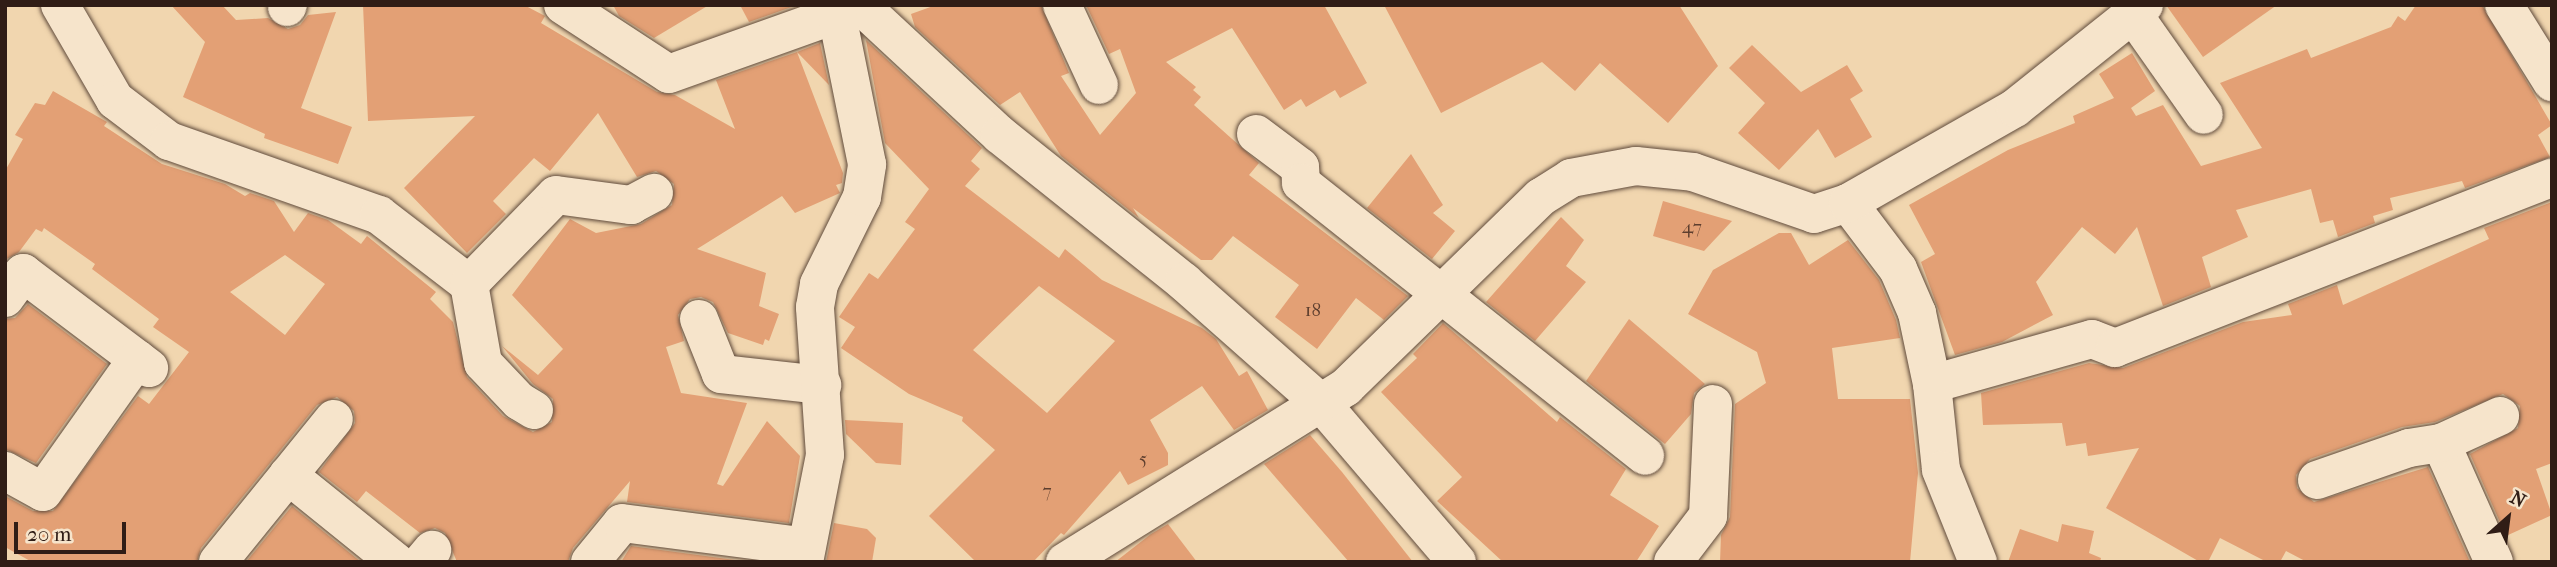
<!DOCTYPE html>
<style>
body{margin:0}
#map{position:relative;width:2557px;height:567px;overflow:hidden;background:#f1d6af;font-family:"IM FELL French Canon",serif}
div>[style]{position:absolute}
[style*='--x']{left:calc(var(--x)*1px);top:calc(var(--y)*1px);width:calc(var(--w)*1px);rotate:calc(var(--a)*1deg)}
.building>*{inset:0;background:#e3a075}
.roads{filter:drop-shadow(0 0 2px #604b3c) drop-shadow(0 0 2px #604b3c)}
.minor>*{height:38px;margin:-19px;padding:0 19px;transform-origin:19px;border-radius:19px;background:#f6e4cb}
span{translate:-50% -50%;white-space:nowrap;text-align:center;line-height:1.15;-webkit-text-stroke:7px #f6e4cb;paint-order:stroke}
.number-label{font-size:19px;color:#5d3e2e}
.number-label span{-webkit-text-stroke-width:0}
.frame{position:absolute;inset:0;border:7px solid #301d16;pointer-events:none}
.north{position:absolute;left:2473px;top:483px;width:70px;height:70px;-webkit-text-stroke:5px #f6e4cb;paint-order:stroke;rotate:28deg;font-size:19px;font-weight:700;line-height:28px;text-align:center;color:#301d16}
.north::after{content:'';display:block;margin:auto;width:24px;height:32px;background:#301d16;clip-path:polygon(50% 0,100% 100%,50% 72%,0 100%)}
.scale{position:absolute;left:14px;top:522px;width:112px;height:32px;box-sizing:border-box;border:4px solid #301d16;border-top:0;padding-left:9px;font-size:21px;line-height:24px;white-space:nowrap;color:#301d16;-webkit-text-stroke:5px #f6e4cb;paint-order:stroke}
</style>
<div id="map">
<div class="building">
<i style="clip-path:polygon(171px 5px,222px 5px,236px 20px,268px 18px,288px 29px,300px 25px,308px 15px,336px 12px,301px 108px,352px 127px,338px 164px,264px 138px,265px 134px,183px 97px,205px 42px)"></i>
<i style="clip-path:polygon(evenodd,363px 5px,524px 5px,545px 16px,541px 23px,657px 92px,675px 95px,735px 129px,716px 80px,797px 52px,843px 173px,842px 183px,836px 185px,840px 193px,795px 213px,782px 196px,697px 249px,766px 273px,759px 306px,779px 314px,769px 341px,765px 339px,763px 345px,728px 333px,713px 302px,701px 297px,690px 299px,678px 315px,684px 341px,666px 347px,681px 393px,747px 403px,717px 484px,723px 486px,767px 421px,800px 456px,789px 523px,627px 502px,630px 481px,573px 548px,568px 562px,457px 562px,445px 533px,435px 528px,420px 533px,366px 491px,357px 502px,319px 472px,355px 423px,354px 411px,337px 397px,317px 405px,201px 548px,197px 562px,32px 562px,5px 547px,5px 496px,33px 511px,53px 511px,138px 396px,149px 404px,189px 352px,153px 327px,159px 319px,92px 269px,95px 264px,44px 228px,42px 232px,36px 229px,19px 252px,5px 260px,5px 171px,23px 139px,15px 135px,35px 103px,45px 105px,53px 91px,107px 122px,104px 126px,162px 164px,225px 184px,245px 196px,250px 193px,274px 201px,294px 232px,308px 213px,328px 220px,361px 244px,367px 236px,436px 292px,430px 299px,453px 322px,467px 377px,503px 416px,533px 432px,552px 422px,553px 399px,533px 384px,502px 346px,538px 375px,563px 349px,512px 295px,570px 219px,596px 233px,641px 224px,672px 205px,674px 184px,656px 171px,637px 177px,598px 113px,550px 171px,534px 158px,493px 201px,506px 214px,467px 253px,404px 188px,475px 116px,368px 121px,363px 5px,285px 255px,325px 284px,285px 335px,230px 292px,285px 255px)"></i>
<i style="clip-path:polygon(613px 5px,709px 5px,654px 38px,619px 16px)"></i>
<i style="clip-path:polygon(740px 5px,797px 5px,749px 22px)"></i>
<i style="clip-path:polygon(936px 5px,1041px 5px,1069px 73px,1061px 76px,1100px 135px,1136px 93px,1120px 49px,1109px 54px,1086px 5px,1324px 5px,1367px 83px,1340px 98px,1335px 90px,1306px 107px,1301px 99px,1284px 110px,1232px 28px,1166px 62px,1196px 87px,1193px 90px,1201px 97px,1194px 105px,1259px 163px,1249px 175px,1408px 296px,1384px 320px,1356px 298px,1317px 349px,1275px 317px,1299px 285px,1233px 236px,1212px 260px,1201px 260px,1133px 208px,1139px 218px,1061px 156px,1020px 92px,1000px 105px,915px 27px,911px 14px)"></i>
<i style="clip-path:polygon(1384px 5px,1679px 5px,1718px 66px,1668px 123px,1600px 63px,1575px 91px,1542px 62px,1441px 113px)"></i>
<i style="clip-path:polygon(2166px 5px,2277px 5px,2203px 57px)"></i>
<i style="clip-path:polygon(2416px 5px,2482px 5px,2552px 125px,2538px 135px,2550px 157px,2465px 188px,2462px 181px,2390px 198px,2393px 210px,2373px 216px,2375px 223px,2338px 237px,2333px 220px,2320px 223px,2311px 189px,2236px 210px,2248px 237px,2202px 257px,2211px 287px,2163px 306px,2137px 227px,2115px 254px,2082px 227px,2036px 282px,2053px 315px,2002px 342px,1955px 355px,1921px 262px,1935px 254px,1909px 205px,2008px 150px,2075px 123px,2073px 116px,2114px 98px,2099px 74px,2132px 53px,2155px 91px,2131px 108px,2136px 116px,2163px 105px,2201px 166px,2262px 148px,2220px 83px,2307px 49px,2311px 58px,2391px 27px,2398px 16px,2405px 21px)"></i>
<i style="clip-path:polygon(evenodd,866px 40px,982px 148px,971px 161px,980px 169px,965px 186px,1059px 258px,1065px 249px,1102px 280px,1202px 328px,1216px 339px,1239px 376px,1247px 371px,1268px 410px,1234px 430px,1202px 386px,1150px 420px,1168px 453px,1168px 465px,1128px 485px,1120px 471px,1064px 535px,1061px 533px,1033px 562px,976px 562px,929px 516px,995px 450px,962px 421px,963px 417px,909px 394px,841px 348px,855px 327px,839px 317px,869px 273px,878px 279px,915px 229px,905px 222px,929px 189px,885px 143px,866px 40px,1039px 286px,1115px 341px,1047px 413px,973px 350px,1039px 286px)"></i>
<i style="clip-path:polygon(820px 43px,829px 85px,797px 52px)"></i>
<i style="clip-path:polygon(1752px 45px,1801px 92px,1847px 65px,1863px 91px,1850px 99px,1872px 137px,1835px 158px,1818px 129px,1779px 170px,1738px 133px,1765px 103px,1729px 68px)"></i>
<i style="clip-path:polygon(1411px 154px,1443px 205px,1433px 213px,1455px 231px,1432px 259px,1367px 208px)"></i>
<i style="clip-path:polygon(1663px 201px,1732px 221px,1704px 251px,1653px 236px)"></i>
<i style="clip-path:polygon(2552px 202px,2552px 463px,2536px 469px,2552px 515px,2506px 536px,2470px 454px,2518px 428px,2520px 406px,2503px 394px,2435px 422px,2402px 427px,2310px 459px,2296px 475px,2297px 488px,2314px 502px,2428px 467px,2470px 562px,2307px 562px,2286px 551px,2280px 562px,2267px 562px,2220px 538px,2208px 562px,2200px 562px,2106px 508px,2139px 448px,2088px 456px,2086px 443px,2066px 446px,2062px 423px,1983px 425px,1981px 393px,2089px 363px,2123px 368px,2243px 322px,2292px 315px,2288px 304px,2337px 285px,2343px 305px,2489px 239px,2484px 228px)"></i>
<i style="clip-path:polygon(1561px 217px,1584px 240px,1566px 266px,1586px 282px,1535px 341px,1486px 302px)"></i>
<i style="clip-path:polygon(1779px 233px,1791px 233px,1809px 265px,1848px 240px,1879px 280px,1896px 320px,1900px 338px,1832px 348px,1838px 399px,1910px 399px,1918px 473px,1910px 562px,1720px 562px,1721px 535px,1730px 517px,1735px 404px,1766px 383px,1757px 352px,1688px 314px,1713px 270px)"></i>
<i style="clip-path:polygon(28px 304px,107px 364px,36px 463px,5px 449px,5px 319px,15px 318px)"></i>
<i style="clip-path:polygon(1629px 319px,1705px 384px,1694px 393px,1691px 414px,1665px 444px,1586px 381px)"></i>
<i style="clip-path:polygon(1443px 323px,1557px 422px,1560px 417px,1626px 469px,1610px 495px,1659px 526px,1636px 562px,1503px 562px,1437px 501px,1462px 477px,1381px 392px,1417px 358px,1413px 354px)"></i>
<i style="clip-path:polygon(845px 420px,903px 423px,901px 465px,876px 463px,846px 434px)"></i>
<i style="clip-path:polygon(1310px 435px,1342px 472px,1413px 562px,1349px 562px,1264px 464px)"></i>
<i style="clip-path:polygon(292px 506px,361px 562px,246px 562px)"></i>
<i style="clip-path:polygon(834px 523px,867px 529px,876px 538px,872px 562px,826px 562px)"></i>
<i style="clip-path:polygon(1168px 524px,1197px 562px,1115px 562px,1151px 534px)"></i>
<i style="clip-path:polygon(2062px 524px,2094px 531px,2089px 553px,2101px 558px,2100px 562px,2008px 562px,2020px 529px,2058px 542px)"></i>
<i style="clip-path:polygon(631px 546px,750px 562px,621px 562px)"></i>
</div>
<div class="roads">
<div class="minor">
<i style="--x:60;--y:5;--w:110;--a:59.9"></i>
<i style="--x:115;--y:100;--w:68;--a:37.2"></i>
<i style="--x:169;--y:141;--w:223;--a:19.4"></i>
<i style="--x:379;--y:215;--w:113;--a:37.5"></i>
<i style="--x:563;--y:5;--w:126;--a:33.1"></i>
<i style="--x:669;--y:74;--w:176;--a:-19.6"></i>
<i style="--x:860;--y:5;--w:191;--a:42.9"></i>
<i style="--x:1000;--y:135;--w:236;--a:38.6"></i>
<i style="--x:1184;--y:282;--w:184;--a:41.5"></i>
<i style="--x:1322;--y:404;--w:208;--a:49.5"></i>
<i style="--x:1062;--y:5;--w:88;--a:65.2"></i>
<i style="--x:2504;--y:5;--w:91;--a:58.1"></i>
<i style="--x:287;--y:7;--w:2;--a:-63"></i>
<i style="--x:2133;--y:14;--w:123;--a:54.9"></i>
<i style="--x:1256;--y:134;--w:55;--a:36.9"></i>
<i style="--x:1300;--y:167;--w:16;--a:86"></i>
<i style="--x:1301;--y:183;--w:439;--a:38.4"></i>
<i style="--x:1848;--y:203;--w:83;--a:52.9"></i>
<i style="--x:1898;--y:269;--w:48;--a:66.6"></i>
<i style="--x:1917;--y:313;--w:73;--a:78.1"></i>
<i style="--x:1932;--y:384;--w:86;--a:84"></i>
<i style="--x:1941;--y:470;--w:99;--a:68.1"></i>
<i style="--x:5;--y:298;--w:31;--a:-54"></i>
<i style="--x:23;--y:273;--w:158;--a:37"></i>
<i style="--x:699;--y:319;--w:59;--a:68.2"></i>
<i style="--x:721;--y:374;--w:102;--a:6.2"></i>
<i style="--x:1932;--y:384;--w:166;--a:-15.7"></i>
<i style="--x:2092;--y:339;--w:25;--a:21"></i>
<i style="--x:2115;--y:348;--w:469;--a:-21.3"></i>
<i style="--x:534;--y:410;--w:17;--a:-149"></i>
<i style="--x:519;--y:401;--w:52;--a:-133.5"></i>
<i style="--x:483;--y:363;--w:80;--a:-100"></i>
<i style="--x:469;--y:284;--w:124;--a:-45.7"></i>
<i style="--x:556;--y:195;--w:76;--a:7.6"></i>
<i style="--x:631;--y:205;--w:26;--a:-28"></i>
<i style="--x:2441;--y:443;--w:130;--a:66"></i>
<i style="--x:5;--y:471;--w:43;--a:28.9"></i>
<i style="--x:43;--y:492;--w:163;--a:-54.7"></i>
<i style="--x:288;--y:475;--w:139;--a:38.9"></i>
<i style="--x:2317;--y:480;--w:97;--a:-19.2"></i>
<i style="--x:2409;--y:448;--w:32;--a:-9"></i>
<i style="--x:2441;--y:443;--w:65;--a:-24.6"></i>
<i style="--x:218;--y:562;--w:184;--a:-51"></i>
<i style="--x:422;--y:562;--w:16;--a:-50"></i>
<i style="--x:590;--y:562;--w:50;--a:-50.6"></i>
<i style="--x:622;--y:523;--w:186;--a:7.4"></i>
<i style="--x:804;--y:562;--w:109;--a:-78.9"></i>
<i style="--x:825;--y:455;--w:148;--a:-93.9"></i>
<i style="--x:815;--y:307;--w:23;--a:-80"></i>
<i style="--x:819;--y:284;--w:97;--a:-63.7"></i>
<i style="--x:862;--y:197;--w:33;--a:-81"></i>
<i style="--x:867;--y:164;--w:162;--a:-101.4"></i>
<i style="--x:1065;--y:562;--w:331;--a:-31.9"></i>
<i style="--x:1346;--y:387;--w:272;--a:-44.3"></i>
<i style="--x:1541;--y:197;--w:36;--a:-32"></i>
<i style="--x:1571;--y:178;--w:66;--a:-10.5"></i>
<i style="--x:1636;--y:166;--w:57;--a:6"></i>
<i style="--x:1693;--y:172;--w:128;--a:19.1"></i>
<i style="--x:1814;--y:214;--w:36;--a:-18"></i>
<i style="--x:1848;--y:203;--w:192;--a:-29.6"></i>
<i style="--x:2015;--y:108;--w:165;--a:-38.6"></i>
<i style="--x:1673;--y:562;--w:58;--a:-52.7"></i>
<i style="--x:1708;--y:516;--w:112;--a:-87.4"></i>
</div>
</div>
<div class="number-label">
<span style="left:1692px;top:228px">47</span>
<span style="left:1313px;top:311px">18</span>
<span style="left:1143px;top:460px">5</span>
<span style="left:1047px;top:492px">7</span>
</div>
<div class="frame"></div>
<div class="north">N</div>
<div class="scale">20 m</div>
</div>
